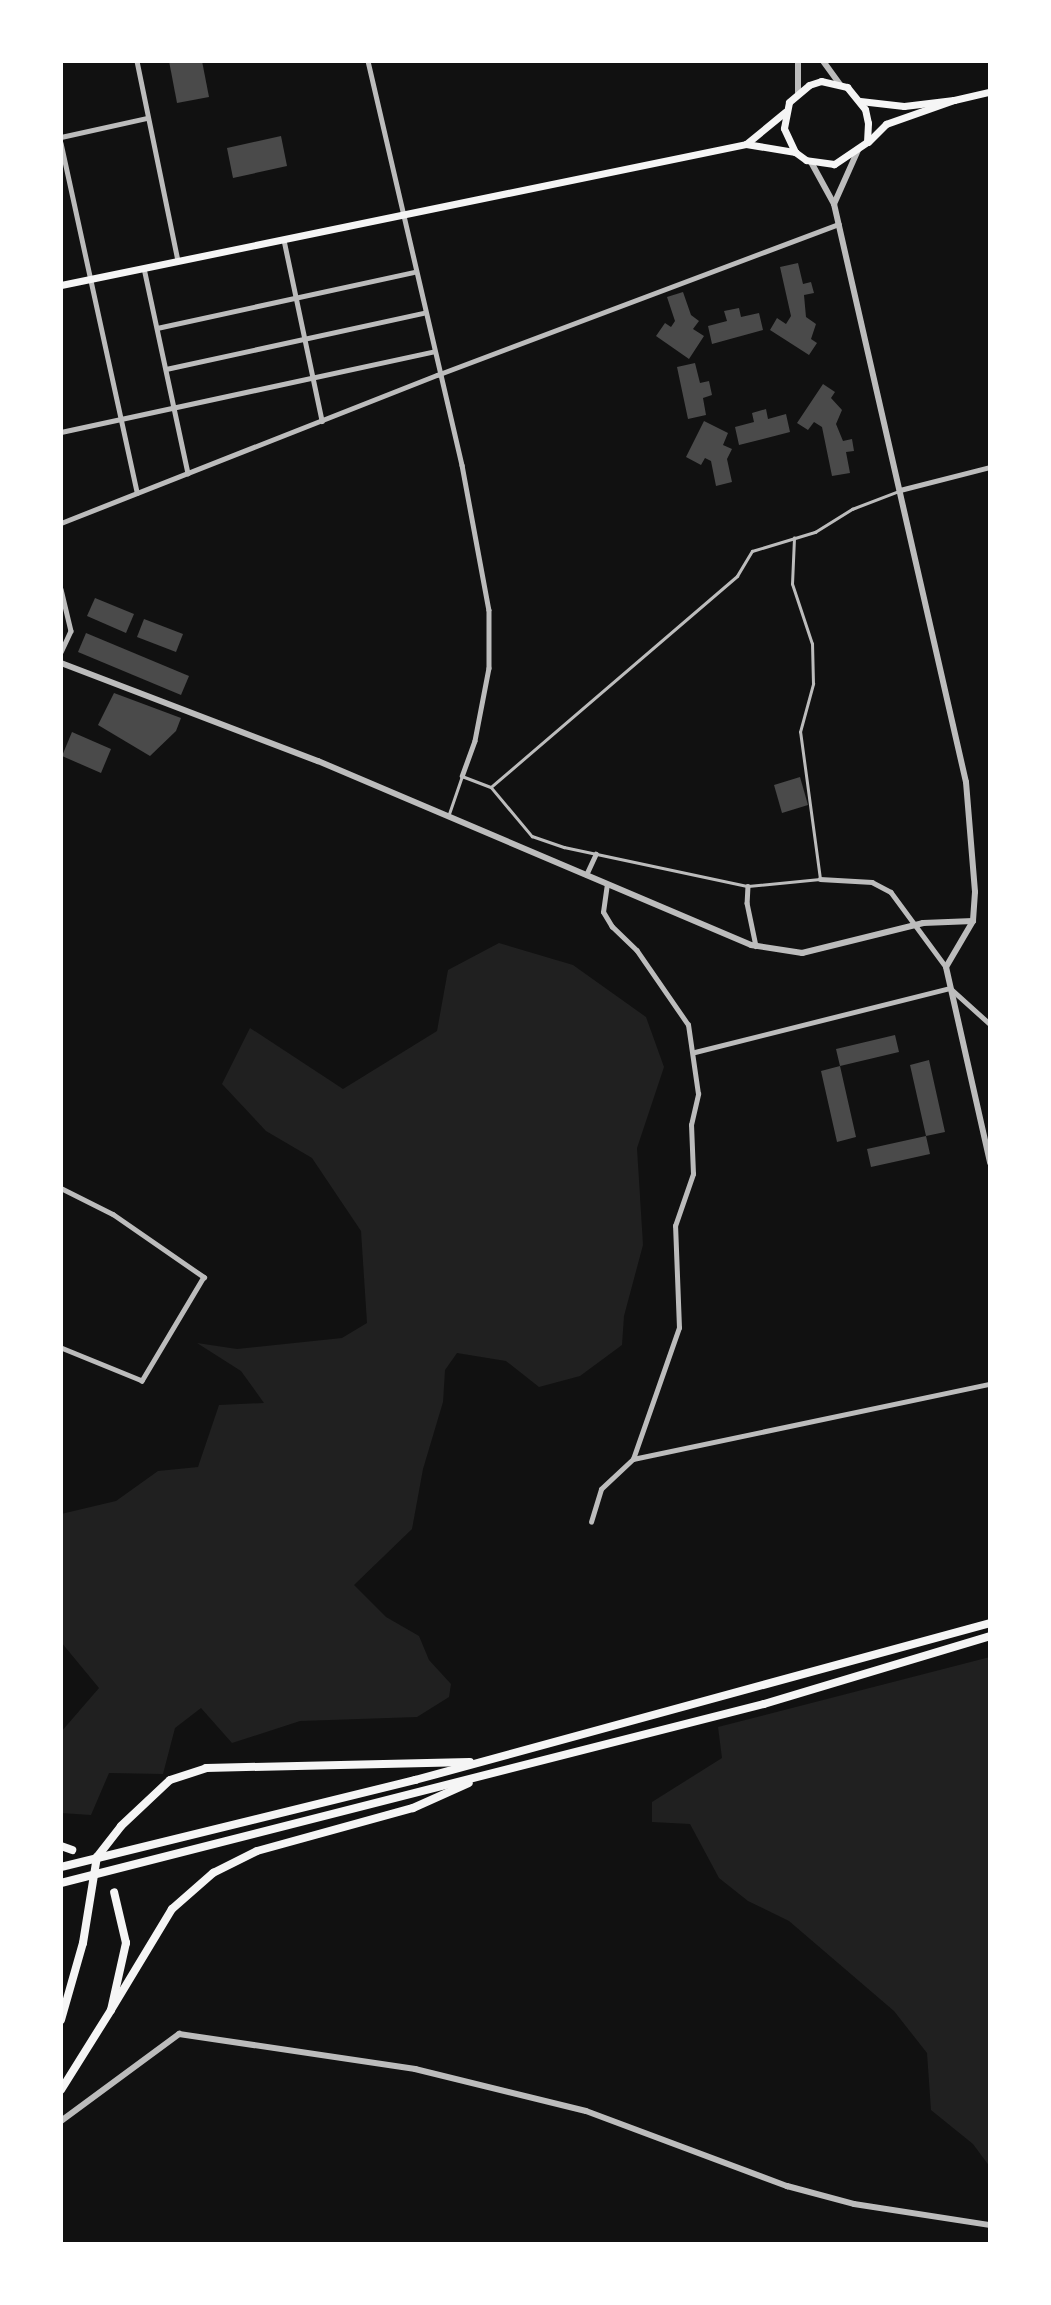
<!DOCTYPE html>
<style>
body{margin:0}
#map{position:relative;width:1051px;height:2305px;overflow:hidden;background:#111;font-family:Manrope,sans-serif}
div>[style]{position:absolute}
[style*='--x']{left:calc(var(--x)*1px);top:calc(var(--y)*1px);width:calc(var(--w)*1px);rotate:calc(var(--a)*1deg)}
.green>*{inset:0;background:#202020}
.building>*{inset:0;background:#4a4a4a}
.service>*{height:2.5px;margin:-1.25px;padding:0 1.25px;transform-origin:1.25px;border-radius:1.25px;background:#bcbcbc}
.minor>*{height:4.5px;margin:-2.25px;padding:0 2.25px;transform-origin:2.25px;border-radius:2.25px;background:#bcbcbc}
.tertiary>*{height:6px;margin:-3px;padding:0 3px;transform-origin:3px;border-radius:3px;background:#bcbcbc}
.secondary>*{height:7px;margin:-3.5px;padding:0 3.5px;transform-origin:3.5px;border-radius:3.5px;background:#f5f5f5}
.trunk>*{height:8px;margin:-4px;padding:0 4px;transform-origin:4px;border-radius:4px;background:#f5f5f5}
span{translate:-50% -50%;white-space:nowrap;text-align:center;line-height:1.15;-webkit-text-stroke:5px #fff;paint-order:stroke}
.frame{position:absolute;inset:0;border:63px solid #fff;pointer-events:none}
</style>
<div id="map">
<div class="green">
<i style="clip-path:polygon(499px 943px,573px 965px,646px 1017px,664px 1067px,637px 1148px,643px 1245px,624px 1316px,622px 1345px,580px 1376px,539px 1387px,506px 1361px,457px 1353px,445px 1370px,443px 1402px,423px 1469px,412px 1529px,354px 1585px,386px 1617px,419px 1636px,429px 1660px,451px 1684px,449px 1697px,417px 1717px,300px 1721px,232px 1743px,201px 1708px,175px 1728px,163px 1774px,109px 1773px,91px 1815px,61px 1813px,61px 1732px,99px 1688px,61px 1642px,61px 1514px,116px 1501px,158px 1471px,198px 1467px,219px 1405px,264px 1403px,241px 1371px,197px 1343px,237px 1349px,342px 1338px,367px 1323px,361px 1231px,312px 1158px,266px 1131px,222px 1084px,250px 1028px,343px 1089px,437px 1031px,448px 970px)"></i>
<i style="clip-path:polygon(990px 1657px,990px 2167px,973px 2144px,931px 2110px,927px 2053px,894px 2011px,789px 1921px,748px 1901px,719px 1878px,690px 1824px,652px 1822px,652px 1802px,722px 1758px,718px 1727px)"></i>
</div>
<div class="building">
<i style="clip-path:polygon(169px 61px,202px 61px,209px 97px,177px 103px)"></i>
<i style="clip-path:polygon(281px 136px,287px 166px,233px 178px,227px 148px)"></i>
<i style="clip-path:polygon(798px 263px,803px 284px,811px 282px,814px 293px,804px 295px,806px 317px,816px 324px,811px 339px,817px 343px,809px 355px,770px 330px,777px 318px,786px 324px,791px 316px,780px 267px)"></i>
<i style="clip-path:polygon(683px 292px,691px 315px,699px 321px,693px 329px,704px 336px,689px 359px,656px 336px,665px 323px,671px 327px,675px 321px,667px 297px)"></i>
<i style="clip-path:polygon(739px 308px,741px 317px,759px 313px,763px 330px,712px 344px,708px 326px,727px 321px,724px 311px)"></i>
<i style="clip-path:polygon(695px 363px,700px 383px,709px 381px,712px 395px,703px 398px,706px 415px,688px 419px,677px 367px)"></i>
<i style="clip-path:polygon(823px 384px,835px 392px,831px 398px,842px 410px,836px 424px,843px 441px,852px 439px,854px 451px,846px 452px,850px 473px,832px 476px,822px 427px,814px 422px,808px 430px,797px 423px)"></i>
<i style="clip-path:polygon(766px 409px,768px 419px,786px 414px,790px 432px,739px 445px,735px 427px,754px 422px,752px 413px)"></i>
<i style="clip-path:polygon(704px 421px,728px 433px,723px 445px,732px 449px,727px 459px,732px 482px,716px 486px,711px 461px,705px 458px,701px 465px,686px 457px)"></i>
<i style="clip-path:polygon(95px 598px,134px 614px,126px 633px,87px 616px)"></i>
<i style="clip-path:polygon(144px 619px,183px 634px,176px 652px,137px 637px)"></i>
<i style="clip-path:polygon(86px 633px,189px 676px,181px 695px,78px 652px)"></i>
<i style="clip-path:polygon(114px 693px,181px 718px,176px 731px,150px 756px,98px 725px)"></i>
<i style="clip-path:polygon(72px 732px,111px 749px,101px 773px,62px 756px)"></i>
<i style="clip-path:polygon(800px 777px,808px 805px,782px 813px,774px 785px)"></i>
<i style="clip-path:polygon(895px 1035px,899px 1052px,840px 1066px,856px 1137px,837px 1142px,821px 1071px,840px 1066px,836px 1049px)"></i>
<i style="clip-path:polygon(929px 1060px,945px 1132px,926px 1136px,930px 1154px,871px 1167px,867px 1149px,926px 1136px,910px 1065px)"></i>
</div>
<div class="service">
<i style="--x:491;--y:787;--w:64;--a:50.1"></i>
<i style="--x:532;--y:836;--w:34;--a:19"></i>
<i style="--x:564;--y:847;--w:188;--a:12"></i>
<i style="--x:748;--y:886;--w:72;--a:-5.6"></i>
<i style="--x:820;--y:879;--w:148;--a:-97.7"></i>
<i style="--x:800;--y:732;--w:50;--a:-74.8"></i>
<i style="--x:813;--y:684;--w:40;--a:-91.4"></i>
<i style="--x:812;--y:644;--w:63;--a:-108.4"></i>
<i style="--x:792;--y:584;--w:46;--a:-87.5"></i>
<i style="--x:449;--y:814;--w:40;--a:-71.1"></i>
<i style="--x:462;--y:776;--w:31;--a:21"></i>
<i style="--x:491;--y:787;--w:324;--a:-40.6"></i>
<i style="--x:737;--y:576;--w:29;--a:-59"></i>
<i style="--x:752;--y:551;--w:66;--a:-16.8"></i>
<i style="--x:815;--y:532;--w:44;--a:-31.9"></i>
<i style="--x:852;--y:509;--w:50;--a:-21"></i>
</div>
<div class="minor">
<i style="--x:137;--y:61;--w:204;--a:78.4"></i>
<i style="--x:368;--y:61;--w:415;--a:76.9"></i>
<i style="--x:462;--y:465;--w:147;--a:79.5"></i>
<i style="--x:489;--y:610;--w:58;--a:90"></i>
<i style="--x:489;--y:668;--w:74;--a:100.9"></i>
<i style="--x:475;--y:741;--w:37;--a:110"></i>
<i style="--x:61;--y:137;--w:88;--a:-12.5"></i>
<i style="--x:61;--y:143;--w:358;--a:77.7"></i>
<i style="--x:284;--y:240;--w:185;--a:78.1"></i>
<i style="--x:144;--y:268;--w:210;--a:77.9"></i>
<i style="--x:157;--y:328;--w:262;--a:-12.3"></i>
<i style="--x:166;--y:369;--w:263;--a:-12.3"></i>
<i style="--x:61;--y:432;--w:380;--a:-12.2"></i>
<i style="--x:900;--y:490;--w:93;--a:-14.3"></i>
<i style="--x:61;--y:523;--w:404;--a:-21.5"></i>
<i style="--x:437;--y:375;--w:429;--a:-20.6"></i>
<i style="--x:61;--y:589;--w:43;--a:76.6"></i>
<i style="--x:71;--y:631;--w:23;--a:115"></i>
<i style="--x:586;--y:875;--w:23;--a:-65"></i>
<i style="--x:820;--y:879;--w:52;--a:3.3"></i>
<i style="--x:872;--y:882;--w:21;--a:28"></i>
<i style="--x:891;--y:892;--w:93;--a:53.7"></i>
<i style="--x:748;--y:886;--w:17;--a:93"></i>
<i style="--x:747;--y:903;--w:44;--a:78.2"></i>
<i style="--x:695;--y:1052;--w:263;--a:-14.1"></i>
<i style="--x:950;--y:988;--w:54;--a:42"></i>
<i style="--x:61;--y:1188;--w:58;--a:26.6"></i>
<i style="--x:113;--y:1214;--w:111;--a:34.7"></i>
<i style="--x:204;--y:1277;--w:121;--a:120.8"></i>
<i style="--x:142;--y:1381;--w:87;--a:-157.8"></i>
<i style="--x:633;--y:1459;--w:365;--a:-11.9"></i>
<i style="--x:591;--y:1522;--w:34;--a:-73"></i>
<i style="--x:601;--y:1489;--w:44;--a:-43.2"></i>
<i style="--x:633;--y:1459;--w:139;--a:-70.7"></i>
<i style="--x:679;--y:1328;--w:102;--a:-92.2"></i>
<i style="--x:675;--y:1226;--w:55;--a:-70.9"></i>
<i style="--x:693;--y:1174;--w:49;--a:-92.3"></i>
<i style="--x:691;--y:1125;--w:32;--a:-77"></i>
<i style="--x:698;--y:1094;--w:70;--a:-98.2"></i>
<i style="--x:688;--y:1025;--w:90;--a:-124.6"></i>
<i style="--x:637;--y:951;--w:35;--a:-136"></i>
<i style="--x:612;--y:927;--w:17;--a:-121"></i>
<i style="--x:603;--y:912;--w:27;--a:-82"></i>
</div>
<div class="tertiary">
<i style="--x:823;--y:61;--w:29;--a:54"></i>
<i style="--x:798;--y:92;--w:31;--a:-90"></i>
<i style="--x:811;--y:162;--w:48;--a:61.3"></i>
<i style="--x:834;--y:204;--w:59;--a:-66"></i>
<i style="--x:834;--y:204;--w:593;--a:77.14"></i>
<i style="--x:966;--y:782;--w:110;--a:85.3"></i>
<i style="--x:975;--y:892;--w:29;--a:94"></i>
<i style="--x:973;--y:921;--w:53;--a:120.4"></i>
<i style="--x:946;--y:967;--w:201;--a:77.3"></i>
<i style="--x:61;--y:663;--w:275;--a:20.9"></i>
<i style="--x:318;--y:761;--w:470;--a:23"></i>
<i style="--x:751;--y:945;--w:52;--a:8.9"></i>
<i style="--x:802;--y:953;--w:125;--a:-13.9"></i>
<i style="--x:923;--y:923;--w:50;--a:-2.3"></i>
<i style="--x:61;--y:2121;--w:147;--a:-36.4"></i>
<i style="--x:179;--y:2034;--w:239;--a:8.4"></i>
<i style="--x:415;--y:2069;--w:176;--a:13.8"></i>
<i style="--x:586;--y:2111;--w:215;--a:20.5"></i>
<i style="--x:787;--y:2186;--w:69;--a:15"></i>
<i style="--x:854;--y:2204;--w:138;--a:8.8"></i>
</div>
<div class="secondary">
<i style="--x:821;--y:81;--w:27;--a:13"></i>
<i style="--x:847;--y:87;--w:28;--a:51"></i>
<i style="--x:865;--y:109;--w:14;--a:78"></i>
<i style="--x:868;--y:123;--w:19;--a:93"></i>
<i style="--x:867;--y:142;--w:40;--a:146"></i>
<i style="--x:834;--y:164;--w:28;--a:-172"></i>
<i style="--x:806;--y:160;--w:14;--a:-144"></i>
<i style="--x:795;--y:152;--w:26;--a:-115"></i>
<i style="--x:784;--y:128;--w:26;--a:-79"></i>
<i style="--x:789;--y:102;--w:26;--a:-40"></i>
<i style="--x:809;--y:85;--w:13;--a:-18"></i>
<i style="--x:954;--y:100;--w:37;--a:-13"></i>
<i style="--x:860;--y:101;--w:44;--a:6.5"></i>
<i style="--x:904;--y:106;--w:50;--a:-6.8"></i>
<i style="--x:954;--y:100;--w:72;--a:160.6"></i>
<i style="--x:886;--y:124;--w:25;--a:135"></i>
<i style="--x:785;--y:112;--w:50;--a:140.6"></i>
<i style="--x:746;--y:144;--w:50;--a:9.3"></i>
<i style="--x:61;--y:285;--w:699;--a:-11.63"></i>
</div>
<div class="trunk">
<i style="--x:61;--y:1846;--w:12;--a:20"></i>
<i style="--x:61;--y:1867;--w:365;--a:-13.8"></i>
<i style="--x:415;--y:1780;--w:596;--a:-15.27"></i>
<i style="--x:61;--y:1883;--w:725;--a:-14.29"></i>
<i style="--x:764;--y:1704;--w:236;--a:-16.7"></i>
<i style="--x:111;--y:2010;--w:118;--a:-58.9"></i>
<i style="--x:172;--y:1909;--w:55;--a:-41.3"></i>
<i style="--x:213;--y:1873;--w:49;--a:-26.6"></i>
<i style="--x:257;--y:1851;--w:162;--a:-15.4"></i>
<i style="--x:413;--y:1808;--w:61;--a:-24.1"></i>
<i style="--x:61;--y:2020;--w:80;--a:-74.1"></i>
<i style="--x:83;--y:1943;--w:87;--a:-80.8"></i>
<i style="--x:97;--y:1857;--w:39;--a:-52"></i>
<i style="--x:121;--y:1826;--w:67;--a:-43.2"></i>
<i style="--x:170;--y:1780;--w:38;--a:-18"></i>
<i style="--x:206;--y:1768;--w:264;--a:-1.3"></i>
<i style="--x:61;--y:2090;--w:94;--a:-58"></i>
<i style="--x:111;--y:2010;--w:69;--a:-77.4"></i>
<i style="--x:126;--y:1943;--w:52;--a:-103.2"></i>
</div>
<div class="frame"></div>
</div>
